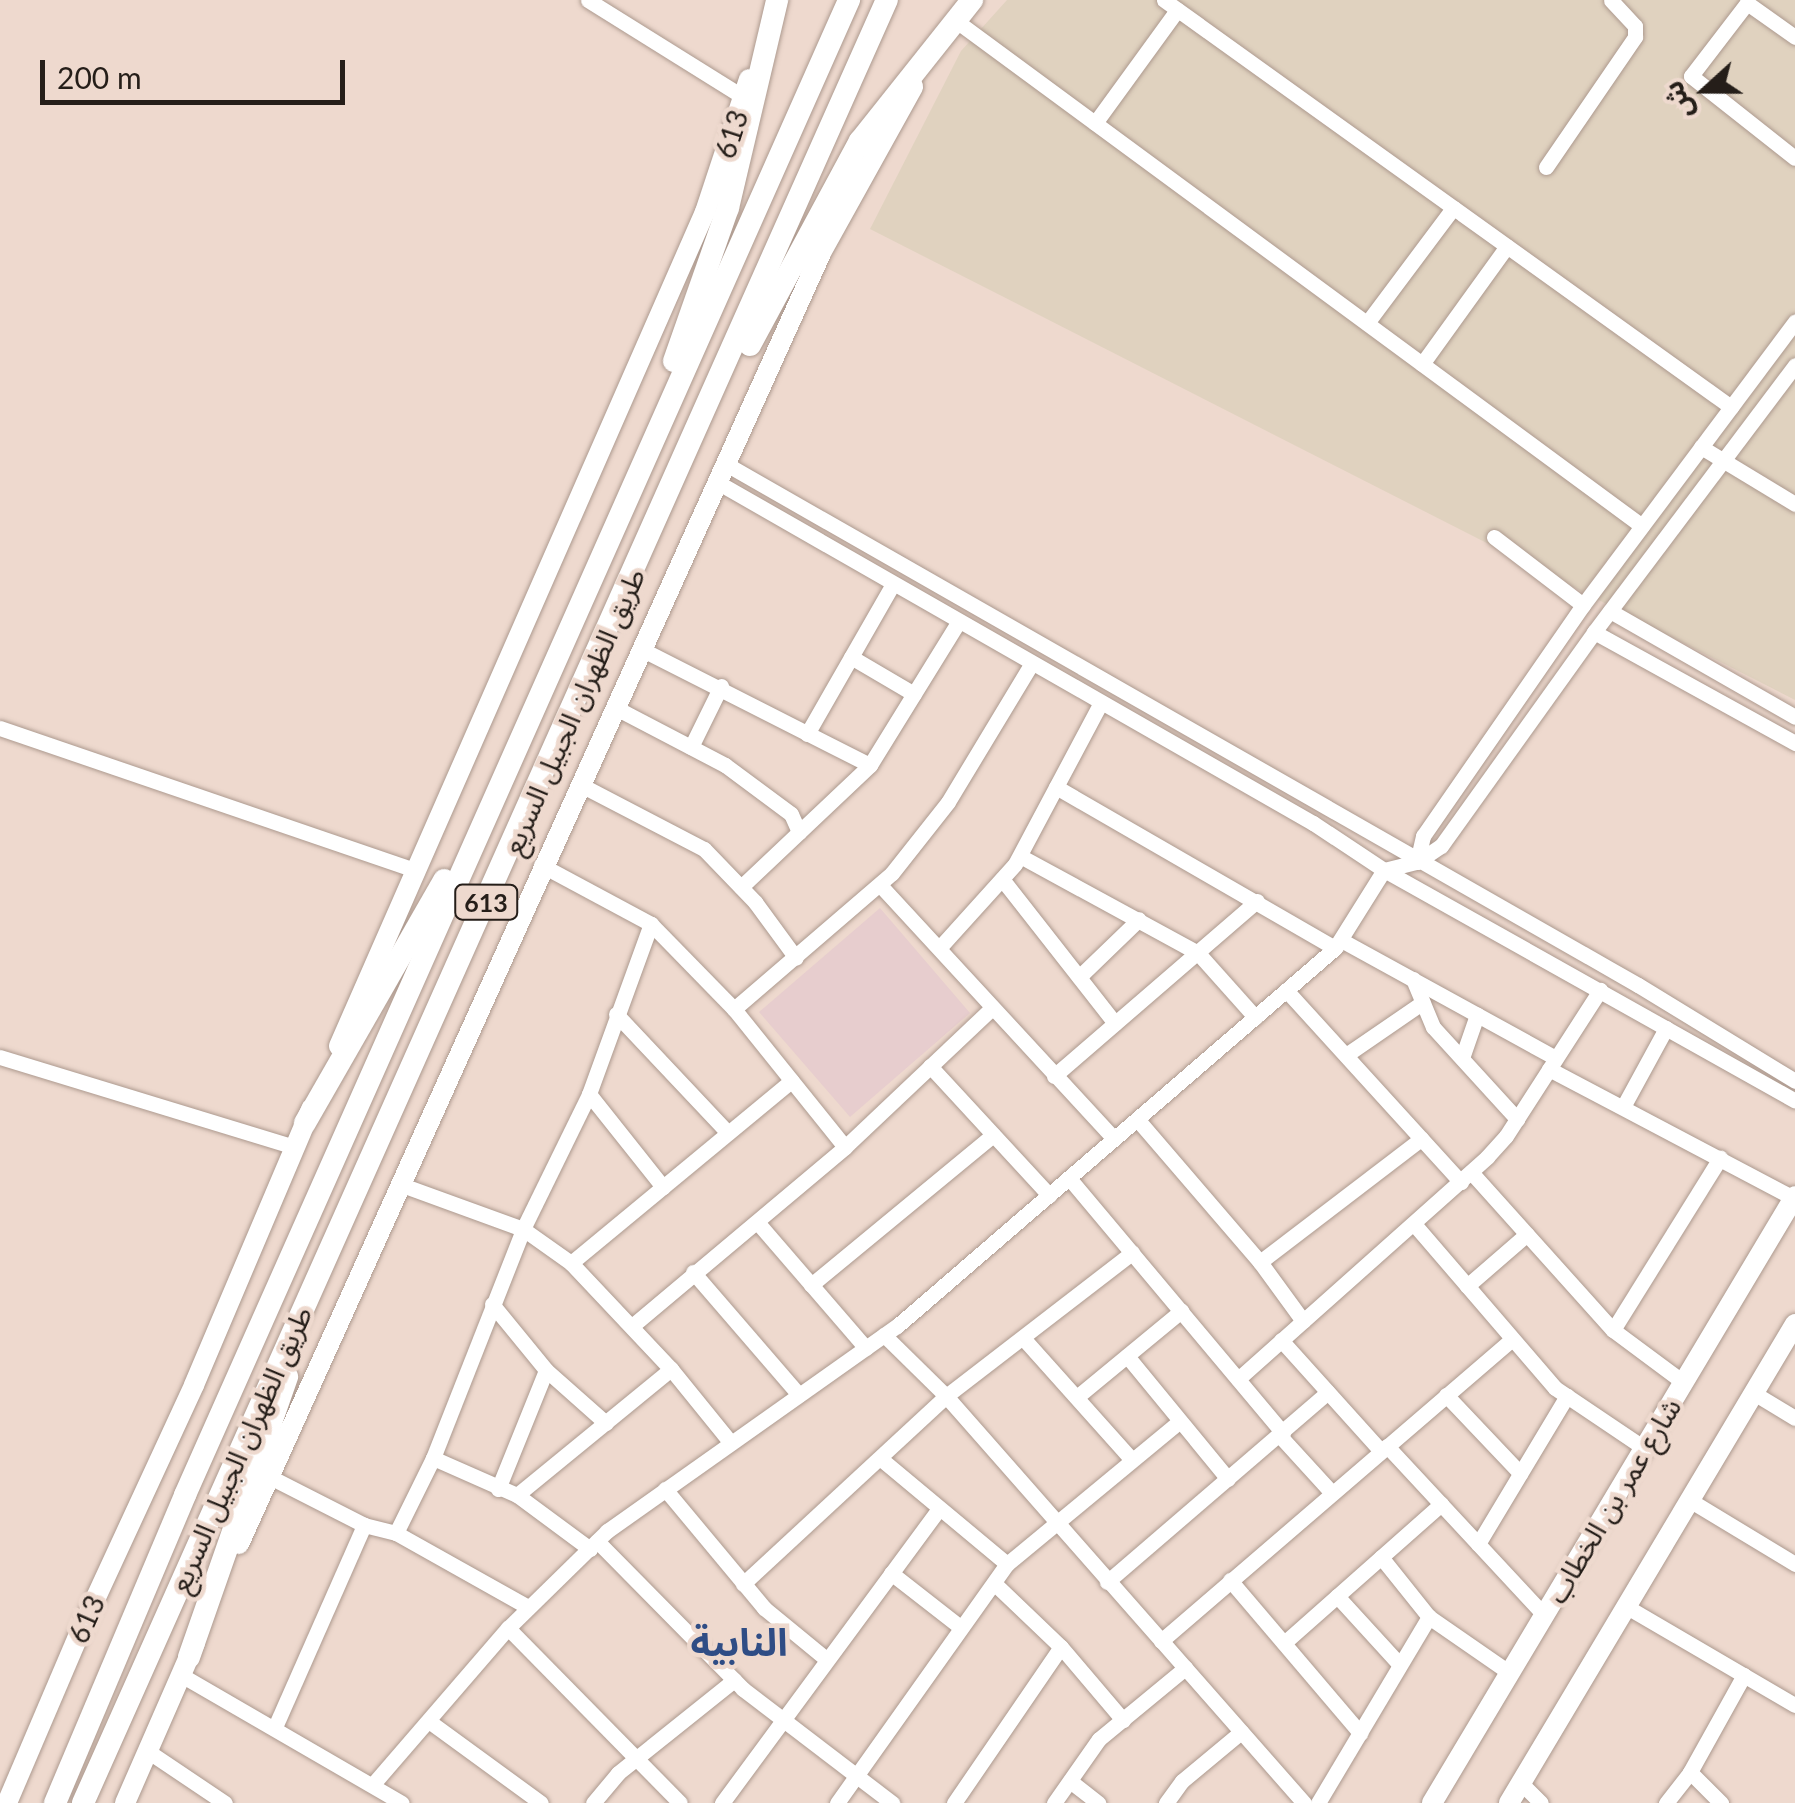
<!DOCTYPE html>
<meta charset="utf-8">
<style>
body{margin:0}
#map{position:relative;width:1795px;height:1803px;overflow:hidden;background:#eed9ce;font-family:Lato,"Noto Sans Arabic",sans-serif}
div>[style]{position:absolute}
[style*='--x']{left:calc(var(--x)*1px);top:calc(var(--y)*1px);width:calc(var(--w)*1px);rotate:calc(var(--a)*1deg)}
.industrial>*{inset:0;background:#e0d2bf}
.education>*{inset:0;background:#e7cdce}
.roads{filter:drop-shadow(0 0 2px #ad9a8f) drop-shadow(0 0 2px #ad9a8f)}
.minor>*{height:15px;margin:-7.5px;padding:0 7.5px;transform-origin:7.5px;border-radius:7.5px;background:#fff}
.major>*{height:20px;margin:-10px;padding:0 10px;transform-origin:10px;border-radius:10px;background:#fff}
.highway>*{height:22px;margin:-11px;padding:0 11px;transform-origin:11px;border-radius:11px;background:#fff}
span{translate:-50% -50%;white-space:nowrap;text-align:center;line-height:1.15;-webkit-text-stroke:9px #eed9ce;paint-order:stroke}
.shield-label span{padding:2px 8px;background:#eed9ce;border:2px solid;border-radius:8px;-webkit-text-stroke-width:0}
.shield-label{font-size:25px;color:#251e19;font-weight:700}
.street-label{font-size:28px;color:#251e19}
.district-label{font-size:38px;color:#2f4d85;font-weight:700}
.north{position:absolute;left:1655px;top:40px;width:100px;height:100px;-webkit-text-stroke:8px #eed9ce;paint-order:stroke;rotate:249deg;font-size:28px;font-weight:700;line-height:40px;text-align:center;color:#251e19}
.north::after{content:'';display:block;margin:auto;width:35px;height:45px;background:#251e19;clip-path:polygon(50% 0,100% 100%,50% 72%,0 100%)}
.scale{position:absolute;left:40px;top:60px;width:305px;height:45px;box-sizing:border-box;border:5px solid #251e19;border-top:0;padding-left:12px;font-size:30px;line-height:35px;white-space:nowrap;color:#251e19;-webkit-text-stroke:8px #eed9ce;paint-order:stroke}
</style>
<div id="map">
<div class="industrial">
<i style="clip-path:polygon(1007px 0,1795px 0,1795px 700px,870px 229px,961px 51px)"></i>
</div>
<div class="education">
<i style="clip-path:polygon(880px 908px,970px 1013px,850px 1117px,759px 1012px)"></i>
</div>
<div class="roads">
<div class="minor">
<i style="--x:588;--y:0;--w:183;--a:32"></i>
<i style="--x:1164;--y:0;--w:698;--a:35.67"></i>
<i style="--x:959;--y:23;--w:848;--a:36.37"></i>
<i style="--x:1795;--y:37;--w:59;--a:-144.7"></i>
<i style="--x:1747;--y:3;--w:92;--a:127.5"></i>
<i style="--x:1691;--y:76;--w:132;--a:38.3"></i>
<i style="--x:1095;--y:123;--w:140;--a:-54"></i>
<i style="--x:1546;--y:167;--w:158;--a:-55.6"></i>
<i style="--x:1635;--y:37;--w:11;--a:-90"></i>
<i style="--x:1635;--y:26;--w:35;--a:-133"></i>
<i style="--x:1367;--y:323;--w:144;--a:-53.2"></i>
<i style="--x:1422;--y:364;--w:145;--a:-54.2"></i>
<i style="--x:1701;--y:447;--w:110;--a:31.2"></i>
<i style="--x:726;--y:464;--w:1050;--a:29.74"></i>
<i style="--x:1638;--y:985;--w:184;--a:31.4"></i>
<i style="--x:717;--y:482;--w:687;--a:29.78"></i>
<i style="--x:1313;--y:823;--w:85;--a:33.5"></i>
<i style="--x:1384;--y:870;--w:471;--a:29.3"></i>
<i style="--x:1494;--y:537;--w:112;--a:37.4"></i>
<i style="--x:1610;--y:611;--w:213;--a:29.8"></i>
<i style="--x:1594;--y:632;--w:230;--a:28.9"></i>
<i style="--x:643;--y:650;--w:254;--a:26.9"></i>
<i style="--x:851;--y:657;--w:73;--a:30.4"></i>
<i style="--x:616;--y:708;--w:123;--a:27.6"></i>
<i style="--x:725;--y:765;--w:82;--a:36.6"></i>
<i style="--x:791;--y:814;--w:20;--a:66"></i>
<i style="--x:0;--y:728;--w:441;--a:18.9"></i>
<i style="--x:807;--y:734;--w:173;--a:-60.2"></i>
<i style="--x:691;--y:747;--w:68;--a:-63.8"></i>
<i style="--x:579;--y:784;--w:141;--a:27.5"></i>
<i style="--x:704;--y:849;--w:74;--a:46.1"></i>
<i style="--x:755;--y:902;--w:69;--a:53.8"></i>
<i style="--x:1056;--y:787;--w:322;--a:30"></i>
<i style="--x:1020;--y:856;--w:203;--a:28.6"></i>
<i style="--x:1198;--y:953;--w:86;--a:48.3"></i>
<i style="--x:1417;--y:862;--w:27;--a:-77"></i>
<i style="--x:1423;--y:836;--w:281;--a:-55.3"></i>
<i style="--x:1583;--y:605;--w:354;--a:-53.2"></i>
<i style="--x:541;--y:865;--w:125;--a:28.2"></i>
<i style="--x:651;--y:924;--w:119;--a:45.7"></i>
<i style="--x:734;--y:1009;--w:177;--a:51.2"></i>
<i style="--x:1002;--y:879;--w:183;--a:51.9"></i>
<i style="--x:880;--y:885;--w:345;--a:47.3"></i>
<i style="--x:741;--y:887;--w:178;--a:-43.4"></i>
<i style="--x:870;--y:765;--w:169;--a:-58.3"></i>
<i style="--x:1341;--y:940;--w:245;--a:28.8"></i>
<i style="--x:941;--y:946;--w:110;--a:-47.9"></i>
<i style="--x:1015;--y:864;--w:183;--a:-62"></i>
<i style="--x:1079;--y:977;--w:83;--a:-44"></i>
<i style="--x:1413;--y:979;--w:52;--a:67.4"></i>
<i style="--x:1433;--y:1027;--w:125;--a:47.6"></i>
<i style="--x:1286;--y:990;--w:260;--a:47.7"></i>
<i style="--x:734;--y:1009;--w:208;--a:-40.7"></i>
<i style="--x:892;--y:873;--w:90;--a:-51.7"></i>
<i style="--x:948;--y:802;--w:162;--a:-58.9"></i>
<i style="--x:616;--y:1014;--w:163;--a:46.7"></i>
<i style="--x:1346;--y:1055;--w:93;--a:-34.5"></i>
<i style="--x:0;--y:1057;--w:307;--a:17"></i>
<i style="--x:1462;--y:1058;--w:46;--a:-70.8"></i>
<i style="--x:930;--y:1066;--w:176;--a:47.3"></i>
<i style="--x:1549;--y:1069;--w:277;--a:27.8"></i>
<i style="--x:1054;--y:1076;--w:268;--a:-40.8"></i>
<i style="--x:589;--y:1094;--w:119;--a:51.5"></i>
<i style="--x:1623;--y:1107;--w:90;--a:-61.4"></i>
<i style="--x:1137;--y:1119;--w:189;--a:49.3"></i>
<i style="--x:1260;--y:1262;--w:73;--a:53.9"></i>
<i style="--x:1471;--y:1172;--w:212;--a:48.1"></i>
<i style="--x:1613;--y:1330;--w:87;--a:36.6"></i>
<i style="--x:1069;--y:1178;--w:333;--a:50"></i>
<i style="--x:402;--y:1185;--w:129;--a:20"></i>
<i style="--x:523;--y:1229;--w:59;--a:35.3"></i>
<i style="--x:571;--y:1263;--w:146;--a:46.7"></i>
<i style="--x:671;--y:1369;--w:95;--a:51"></i>
<i style="--x:758;--y:1223;--w:165;--a:49.2"></i>
<i style="--x:1414;--y:1224;--w:216;--a:49.3"></i>
<i style="--x:1555;--y:1388;--w:107;--a:34"></i>
<i style="--x:1260;--y:1262;--w:203;--a:-37.4"></i>
<i style="--x:571;--y:1263;--w:286;--a:-39.6"></i>
<i style="--x:693;--y:1272;--w:162;--a:49.2"></i>
<i style="--x:811;--y:1285;--w:236;--a:-39.5"></i>
<i style="--x:1467;--y:1286;--w:79;--a:-40.9"></i>
<i style="--x:492;--y:1304;--w:85;--a:50.7"></i>
<i style="--x:546;--y:1370;--w:80;--a:41.5"></i>
<i style="--x:632;--y:1326;--w:278;--a:-40"></i>
<i style="--x:845;--y:1147;--w:202;--a:-43.4"></i>
<i style="--x:1613;--y:1330;--w:203;--a:-58.1"></i>
<i style="--x:884;--y:1335;--w:87;--a:44.5"></i>
<i style="--x:946;--y:1396;--w:542;--a:48.66"></i>
<i style="--x:1023;--y:1338;--w:162;--a:48.2"></i>
<i style="--x:1281;--y:1340;--w:149;--a:48"></i>
<i style="--x:1127;--y:1356;--w:159;--a:50.6"></i>
<i style="--x:1238;--y:1379;--w:334;--a:-41.7"></i>
<i style="--x:1487;--y:1157;--w:28;--a:-48"></i>
<i style="--x:1506;--y:1136;--w:174;--a:-57.2"></i>
<i style="--x:1752;--y:1392;--w:50;--a:31.2"></i>
<i style="--x:1446;--y:1395;--w:108;--a:46.5"></i>
<i style="--x:1078;--y:1396;--w:134;--a:-39.5"></i>
<i style="--x:1280;--y:1436;--w:77;--a:47.6"></i>
<i style="--x:1387;--y:1446;--w:231;--a:47.1"></i>
<i style="--x:433;--y:1458;--w:92;--a:23.8"></i>
<i style="--x:517;--y:1495;--w:91;--a:36.5"></i>
<i style="--x:881;--y:1459;--w:164;--a:39.8"></i>
<i style="--x:268;--y:1476;--w:108;--a:27"></i>
<i style="--x:364;--y:1525;--w:33;--a:14"></i>
<i style="--x:396;--y:1533;--w:151;--a:29.3"></i>
<i style="--x:498;--y:1489;--w:128;--a:-68"></i>
<i style="--x:665;--y:1489;--w:155;--a:50.2"></i>
<i style="--x:764;--y:1608;--w:80;--a:39.4"></i>
<i style="--x:517;--y:1495;--w:199;--a:-39.3"></i>
<i style="--x:1691;--y:1501;--w:122;--a:31.2"></i>
<i style="--x:396;--y:1533;--w:84;--a:-63.7"></i>
<i style="--x:433;--y:1458;--w:246;--a:-68.5"></i>
<i style="--x:523;--y:1229;--w:150;--a:-63.9"></i>
<i style="--x:589;--y:1094;--w:181;--a:-70"></i>
<i style="--x:597;--y:1541;--w:208;--a:45.4"></i>
<i style="--x:743;--y:1689;--w:188;--a:37.4"></i>
<i style="--x:1478;--y:1544;--w:173;--a:-59"></i>
<i style="--x:1381;--y:1557;--w:77;--a:51.3"></i>
<i style="--x:1429;--y:1617;--w:98;--a:34.7"></i>
<i style="--x:891;--y:1573;--w:88;--a:38"></i>
<i style="--x:1230;--y:1580;--w:201;--a:49.6"></i>
<i style="--x:1107;--y:1582;--w:291;--a:-40.7"></i>
<i style="--x:743;--y:1584;--w:277;--a:-42.8"></i>
<i style="--x:946;--y:1396;--w:235;--a:-37.6"></i>
<i style="--x:995;--y:1584;--w:91;--a:43.7"></i>
<i style="--x:1061;--y:1647;--w:96;--a:49.7"></i>
<i style="--x:1337;--y:1596;--w:93;--a:47.6"></i>
<i style="--x:1627;--y:1607;--w:194;--a:30.3"></i>
<i style="--x:508;--y:1628;--w:245;--a:45.5"></i>
<i style="--x:1161;--y:1641;--w:463;--a:-40.7"></i>
<i style="--x:1284;--y:1643;--w:210;--a:-41.5"></i>
<i style="--x:181;--y:1675;--w:255;--a:30.1"></i>
<i style="--x:430;--y:1722;--w:137;--a:36.1"></i>
<i style="--x:275;--y:1727;--w:221;--a:-66.2"></i>
<i style="--x:146;--y:1750;--w:95;--a:33.9"></i>
<i style="--x:1690;--y:1772;--w:44;--a:45"></i>
<i style="--x:1070;--y:1781;--w:36;--a:38"></i>
<i style="--x:374;--y:1783;--w:205;--a:-49.2"></i>
<i style="--x:508;--y:1628;--w:139;--a:-44.4"></i>
<i style="--x:607;--y:1531;--w:355;--a:-35.3"></i>
<i style="--x:897;--y:1326;--w:579;--a:-40.79"></i>
<i style="--x:1335;--y:948;--w:92;--a:-57.9"></i>
<i style="--x:1384;--y:870;--w:34;--a:-14"></i>
<i style="--x:1417;--y:862;--w:29;--a:-34"></i>
<i style="--x:1441;--y:846;--w:263;--a:-54.4"></i>
<i style="--x:1594;--y:632;--w:334;--a:-53"></i>
<i style="--x:1521;--y:1783;--w:28;--a:45"></i>
<i style="--x:593;--y:1803;--w:39;--a:-50"></i>
<i style="--x:618;--y:1773;--w:149;--a:-38.7"></i>
<i style="--x:722;--y:1803;--w:365;--a:-53.6"></i>
<i style="--x:837;--y:1803;--w:293;--a:-54.6"></i>
<i style="--x:1007;--y:1564;--w:224;--a:-39.6"></i>
<i style="--x:954;--y:1803;--w:189;--a:-55.6"></i>
<i style="--x:1054;--y:1803;--w:78;--a:-54.9"></i>
<i style="--x:1099;--y:1739;--w:112;--a:-39.5"></i>
<i style="--x:1166;--y:1803;--w:27;--a:-54"></i>
<i style="--x:1182;--y:1781;--w:77;--a:-39.7"></i>
<i style="--x:1318;--y:1803;--w:217;--a:-59.2"></i>
<i style="--x:1666;--y:1803;--w:39;--a:-52"></i>
<i style="--x:1690;--y:1772;--w:111;--a:-60.9"></i>
</div>
<div class="major">
<i style="--x:339;--y:1046;--w:911;--a:-66.31"></i>
<i style="--x:705;--y:212;--w:140;--a:-71.7"></i>
<i style="--x:239;--y:1544;--w:1416;--a:-65.73"></i>
<i style="--x:821;--y:253;--w:190;--a:-61"></i>
<i style="--x:7;--y:1803;--w:186;--a:-66.9"></i>
<i style="--x:80;--y:1632;--w:272;--a:-65.2"></i>
<i style="--x:194;--y:1385;--w:300;--a:-67"></i>
<i style="--x:125;--y:1803;--w:175;--a:-66.4"></i>
<i style="--x:1432;--y:1803;--w:707;--a:-59.12"></i>
<i style="--x:1509;--y:1803;--w:558;--a:-59.16"></i>
</div>
<div class="highway">
<i style="--x:750;--y:345;--w:232;--a:-61.7"></i>
<i style="--x:860;--y:141;--w:180;--a:-51.5"></i>
<i style="--x:674;--y:361;--w:162;--a:-70.6"></i>
<i style="--x:728;--y:208;--w:214;--a:-76.7"></i>
<i style="--x:305;--y:1123;--w:280;--a:-60.2"></i>
<i style="--x:189;--y:1657;--w:297;--a:-70.7"></i>
<i style="--x:55;--y:1803;--w:334;--a:-67.1"></i>
<i style="--x:185;--y:1495;--w:1636;--a:-66.05"></i>
<i style="--x:83;--y:1803;--w:1974;--a:-65.97"></i>
</div>
</div>
<div class="shield-label">
<span style="left:486px;top:902px">613</span>
</div>
<div class="street-label">
<span style="left:731px;top:134px;rotate:-72deg">613</span>
<span style="left:573px;top:711px;rotate:-66deg">طريق الظهران الجبيل السريع</span>
<span style="left:240px;top:1449px;rotate:-66deg">طريق الظهران الجبيل السريع</span>
<span style="left:1613px;top:1500px;rotate:-59deg">شارع عمر بن الخطاب</span>
<span style="left:86px;top:1619px;rotate:-66deg">613</span>
</div>
<div class="district-label">
<span style="left:739px;top:1642px">النابية</span>
</div>
<div class="north">ش</div>
<div class="scale">200 m</div>
</div>
